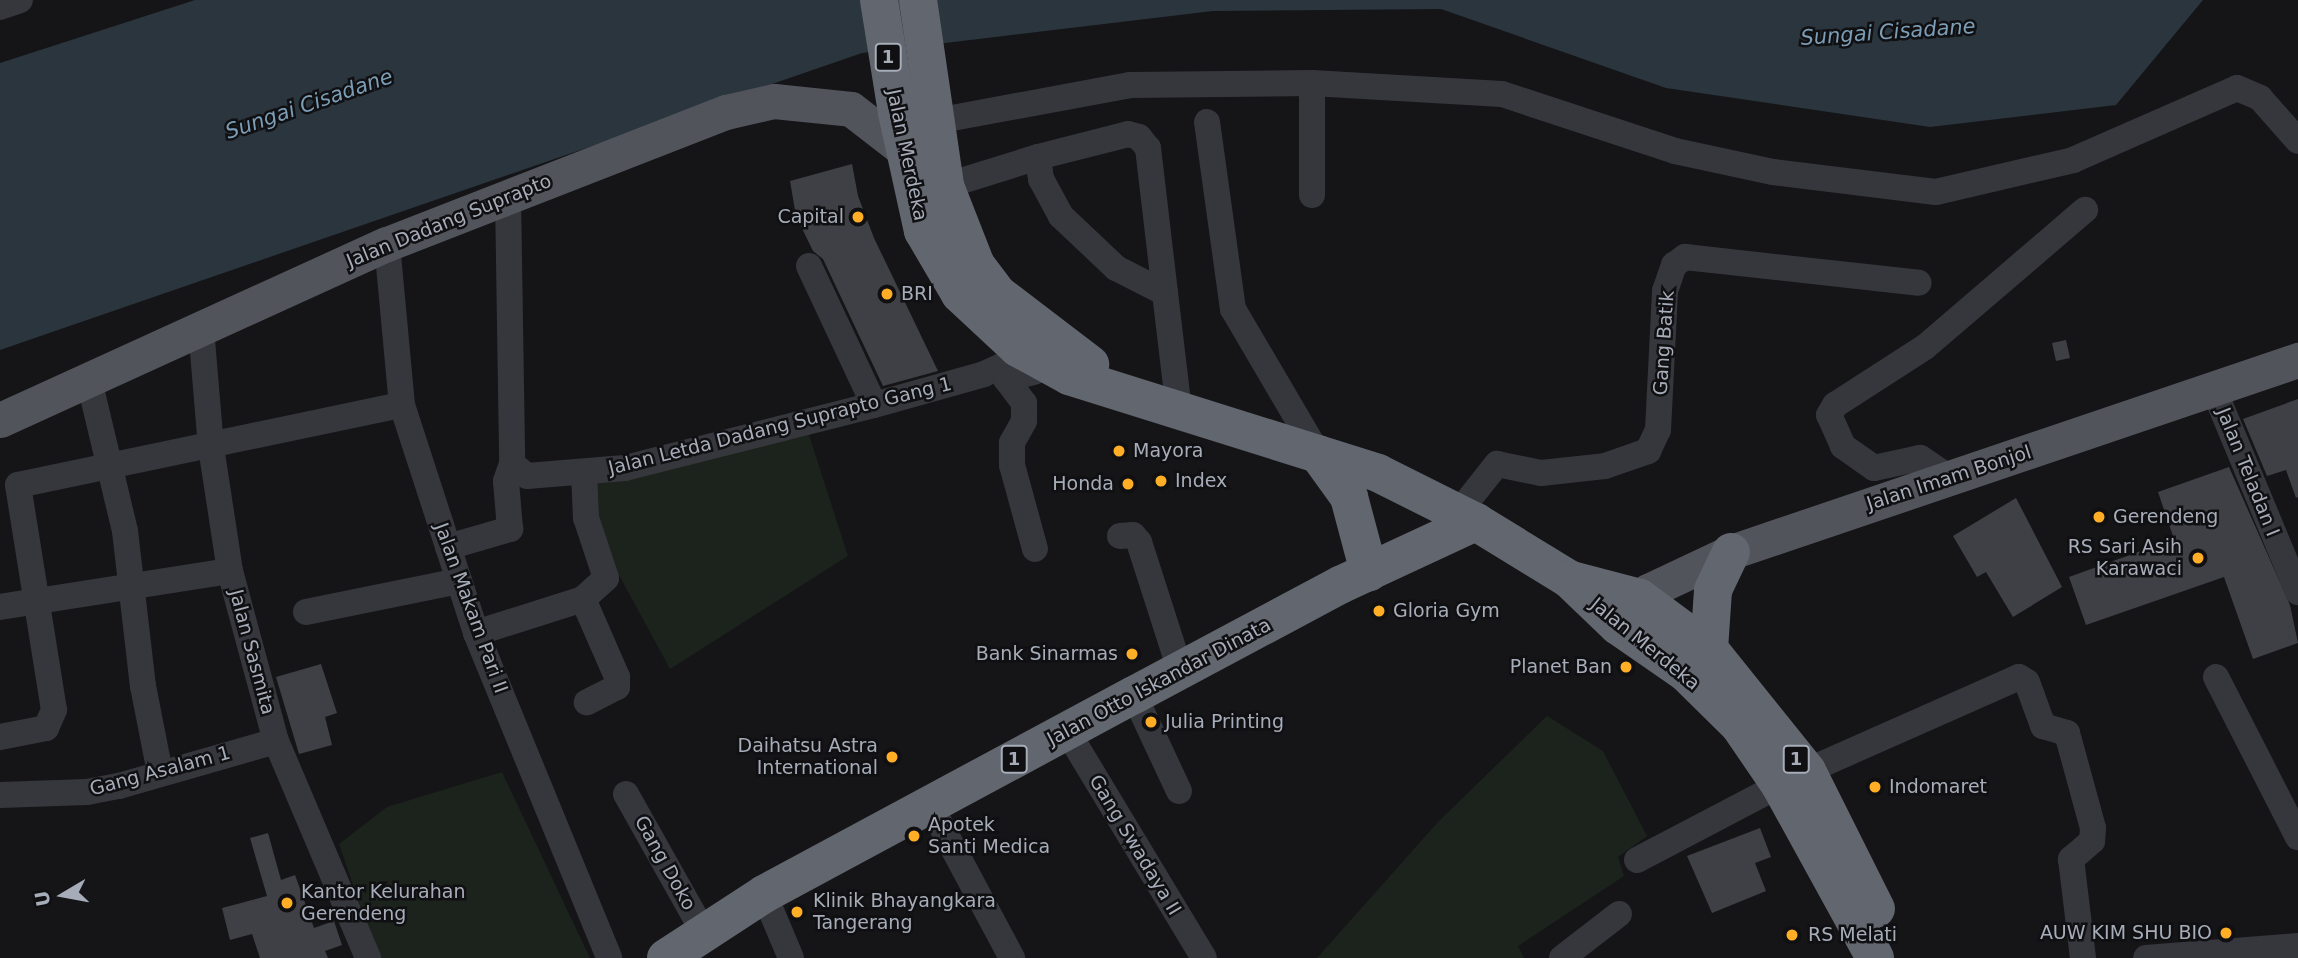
<!DOCTYPE html>
<style>
body{margin:0}
#map{position:relative;width:2298px;height:958px;overflow:hidden;background:#151518;font-family:"DejaVu Sans",sans-serif}
div>[style]{position:absolute}
[style*='--x']{left:calc(var(--x)*1px);top:calc(var(--y)*1px);width:calc(var(--w)*1px);rotate:calc(var(--a)*1deg)}
.green>*{inset:0;background:#1b231c}
.water>*{inset:0;background:#2a353d}
.building>*{inset:0;background:#3f4045}
.minor>*{height:26px;margin:-13px;padding:0 13px;transform-origin:13px;border-radius:13px;background:#36373d}
.major>*{height:35px;margin:-17.5px;padding:0 17.5px;transform-origin:17.5px;border-radius:17.5px;background:#52545c}
.highway>*{height:38px;margin:-19px;padding:0 19px;transform-origin:19px;border-radius:19px;background:#62666e}
.dots>*{width:19px;height:19px;translate:-50% -50%;box-sizing:border-box;border:4px solid #101013;border-radius:50%}
span{translate:-50% -50%;white-space:nowrap;text-align:center;line-height:1.15;-webkit-text-stroke:5px #101013;paint-order:stroke}
.shield-label span{padding:2px 5px;background:#101013;border:2px solid;border-radius:5px;-webkit-text-stroke-width:0}
.shield-label{font-size:18px;color:#a6adb9;font-weight:700}
.street-label{font-size:19px;color:#a6adb9}
.poi-label{font-size:19px;color:#a6adb9}
.right{translate:-100% -50%;text-align:right}
.left{translate:0 -50%;text-align:left}
.water-label{font-size:21px;color:#7b9db6;font-style:italic}
.north{position:absolute;left:28px;top:860px;width:70px;height:70px;-webkit-text-stroke:5px #101013;paint-order:stroke;rotate:260deg;font-size:19px;font-weight:700;line-height:28px;text-align:center;color:#a6adb9}
.north::after{content:'';display:block;margin:auto;width:24px;height:32px;background:#a6adb9;clip-path:polygon(50% 0,100% 100%,50% 72%,0 100%)}
</style>
<div id="map">
<div class="green">
<i style="clip-path:polygon(809px 435px,848px 556px,670px 669px,588px 518px,593px 482px)"></i>
<i style="clip-path:polygon(1547px 716px,1603px 751px,1647px 836px,1618px 857px,1624px 876px,1518px 946px,1524px 958px,1317px 958px,1438px 822px)"></i>
<i style="clip-path:polygon(502px 772px,590px 958px,378px 958px,339px 844px,387px 807px)"></i>
</div>
<div class="water">
<i style="clip-path:polygon(195px 0,2203px 0,2116px 105px,1930px 127px,1666px 88px,1441px 9px,1213px 11px,862px 53px,0 350px,0 63px)"></i>
</div>
<div class="building">
<i style="clip-path:polygon(852px 164px,858px 196px,874px 238px,938px 371px,883px 386px,823px 259px,813px 251px,796px 216px,790px 181px)"></i>
<i style="clip-path:polygon(2066px 340px,2070px 358px,2056px 361px,2052px 343px)"></i>
<i style="clip-path:polygon(2298px 399px,2298px 497px,2296px 498px,2286px 470px,2267px 476px,2243px 419px)"></i>
<i style="clip-path:polygon(2229px 467px,2290px 605px,2298px 643px,2253px 659px,2224px 577px,2086px 625px,2069px 577px,2174px 539px,2158px 492px)"></i>
<i style="clip-path:polygon(2016px 498px,2062px 587px,2013px 617px,1986px 572px,1977px 577px,1953px 536px)"></i>
<i style="clip-path:polygon(321px 664px,337px 713px,325px 717px,332px 745px,299px 754px,276px 677px)"></i>
<i style="clip-path:polygon(1760px 828px,1771px 857px,1755px 863px,1766px 891px,1712px 913px,1687px 856px)"></i>
<i style="clip-path:polygon(268px 833px,281px 880px,295px 875px,314px 928px,334px 921px,342px 945px,325px 951px,328px 958px,260px 958px,252px 934px,230px 940px,222px 908px,267px 896px,250px 838px)"></i>
</div>
<div class="minor">
<i style="--x:0;--y:7;--w:21;--a:-19"></i>
<i style="--x:936;--y:121;--w:197;--a:-10.5"></i>
<i style="--x:1130;--y:85;--w:182;--a:-0.6"></i>
<i style="--x:1312;--y:83;--w:190;--a:3.3"></i>
<i style="--x:1502;--y:94;--w:182;--a:18.2"></i>
<i style="--x:1675;--y:151;--w:100;--a:12.1"></i>
<i style="--x:1773;--y:172;--w:164;--a:7"></i>
<i style="--x:1936;--y:192;--w:141;--a:-13.1"></i>
<i style="--x:2073;--y:160;--w:179;--a:-23.7"></i>
<i style="--x:2237;--y:88;--w:25;--a:23"></i>
<i style="--x:2260;--y:98;--w:57;--a:48.5"></i>
<i style="--x:1207;--y:122;--w:189;--a:82.1"></i>
<i style="--x:1233;--y:309;--w:168;--a:59.6"></i>
<i style="--x:945;--y:186;--w:97;--a:-17.3"></i>
<i style="--x:1312;--y:195;--w:112;--a:-90"></i>
<i style="--x:508;--y:196;--w:268;--a:89.1"></i>
<i style="--x:512;--y:464;--w:19;--a:39"></i>
<i style="--x:527;--y:476;--w:98;--a:-4.7"></i>
<i style="--x:625;--y:468;--w:257;--a:-14.2"></i>
<i style="--x:874;--y:405;--w:114;--a:-15.7"></i>
<i style="--x:984;--y:374;--w:48;--a:-24.4"></i>
<i style="--x:387;--y:244;--w:162;--a:84.7"></i>
<i style="--x:402;--y:405;--w:240;--a:72"></i>
<i style="--x:476;--y:633;--w:351;--a:67.7"></i>
<i style="--x:809;--y:266;--w:153;--a:64.9"></i>
<i style="--x:1165;--y:293;--w:55;--a:-153"></i>
<i style="--x:1116;--y:268;--w:76;--a:-136.6"></i>
<i style="--x:1061;--y:216;--w:42;--a:-118.4"></i>
<i style="--x:1041;--y:179;--w:22;--a:-98"></i>
<i style="--x:1038;--y:157;--w:93;--a:-14.3"></i>
<i style="--x:1128;--y:134;--w:11;--a:15"></i>
<i style="--x:1139;--y:137;--w:14;--a:51"></i>
<i style="--x:1148;--y:148;--w:146;--a:83.3"></i>
<i style="--x:1165;--y:293;--w:119;--a:83.2"></i>
<i style="--x:201;--y:328;--w:119;--a:85.2"></i>
<i style="--x:211;--y:447;--w:125;--a:81.3"></i>
<i style="--x:230;--y:571;--w:176;--a:74.9"></i>
<i style="--x:276;--y:741;--w:236;--a:67"></i>
<i style="--x:1034;--y:372;--w:29;--a:166"></i>
<i style="--x:1006;--y:379;--w:30;--a:53"></i>
<i style="--x:1024;--y:403;--w:18;--a:90"></i>
<i style="--x:1024;--y:421;--w:25;--a:119"></i>
<i style="--x:1012;--y:443;--w:22;--a:90"></i>
<i style="--x:1012;--y:465;--w:87;--a:74.7"></i>
<i style="--x:89;--y:380;--w:155;--a:76.6"></i>
<i style="--x:125;--y:531;--w:156;--a:83.4"></i>
<i style="--x:143;--y:686;--w:89;--a:78.9"></i>
<i style="--x:2214;--y:390;--w:219;--a:67.4"></i>
<i style="--x:1950;--y:478;--w:36;--a:-146"></i>
<i style="--x:1920;--y:458;--w:47;--a:167.7"></i>
<i style="--x:1874;--y:468;--w:38;--a:-145"></i>
<i style="--x:1843;--y:446;--w:34;--a:-114"></i>
<i style="--x:1829;--y:415;--w:12;--a:-59"></i>
<i style="--x:1835;--y:405;--w:107;--a:-32.8"></i>
<i style="--x:1925;--y:347;--w:211;--a:-40.6"></i>
<i style="--x:1458;--y:513;--w:63;--a:-51.5"></i>
<i style="--x:1497;--y:464;--w:45;--a:11.6"></i>
<i style="--x:1541;--y:473;--w:64;--a:-6.2"></i>
<i style="--x:1605;--y:466;--w:46;--a:-19.2"></i>
<i style="--x:1648;--y:451;--w:23;--a:-65"></i>
<i style="--x:1658;--y:430;--w:139;--a:-87.1"></i>
<i style="--x:1665;--y:291;--w:28;--a:-71"></i>
<i style="--x:1674;--y:265;--w:14;--a:-36"></i>
<i style="--x:1685;--y:257;--w:235;--a:6.3"></i>
<i style="--x:1120;--y:536;--w:13;--a:-4"></i>
<i style="--x:1133;--y:535;--w:9;--a:49"></i>
<i style="--x:1139;--y:542;--w:134;--a:72.2"></i>
<i style="--x:448;--y:547;--w:65;--a:-16.2"></i>
<i style="--x:510;--y:529;--w:48;--a:-94.8"></i>
<i style="--x:506;--y:481;--w:18;--a:-71"></i>
<i style="--x:583;--y:599;--w:85;--a:66.4"></i>
<i style="--x:617;--y:677;--w:10;--a:90"></i>
<i style="--x:617;--y:687;--w:34;--a:153"></i>
<i style="--x:0;--y:607;--w:233;--a:-8.9"></i>
<i style="--x:306;--y:612;--w:156;--a:-11.5"></i>
<i style="--x:476;--y:633;--w:112;--a:-17.6"></i>
<i style="--x:583;--y:599;--w:31;--a:-42"></i>
<i style="--x:606;--y:578;--w:63;--a:-108.4"></i>
<i style="--x:586;--y:518;--w:45;--a:-92.5"></i>
<i style="--x:2216;--y:677;--w:180;--a:62.9"></i>
<i style="--x:1134;--y:695;--w:106;--a:64.9"></i>
<i style="--x:1067;--y:731;--w:265;--a:58.9"></i>
<i style="--x:0;--y:737;--w:47;--a:-11.1"></i>
<i style="--x:46;--y:728;--w:20;--a:-66"></i>
<i style="--x:54;--y:710;--w:228;--a:-99.1"></i>
<i style="--x:18;--y:485;--w:392;--a:-11.8"></i>
<i style="--x:1807;--y:771;--w:232;--a:-23.9"></i>
<i style="--x:2019;--y:677;--w:9;--a:32"></i>
<i style="--x:2027;--y:682;--w:47;--a:70"></i>
<i style="--x:2043;--y:726;--w:25;--a:16"></i>
<i style="--x:2067;--y:733;--w:98;--a:74.7"></i>
<i style="--x:2093;--y:828;--w:13;--a:94"></i>
<i style="--x:2092;--y:841;--w:28;--a:139"></i>
<i style="--x:2071;--y:859;--w:100;--a:83.1"></i>
<i style="--x:626;--y:794;--w:159;--a:60.7"></i>
<i style="--x:0;--y:795;--w:87;--a:-2"></i>
<i style="--x:87;--y:792;--w:33;--a:-11"></i>
<i style="--x:119;--y:786;--w:163;--a:-16"></i>
<i style="--x:930;--y:805;--w:174;--a:61.8"></i>
<i style="--x:1637;--y:860;--w:161;--a:-27.7"></i>
<i style="--x:764;--y:894;--w:69;--a:67.1"></i>
<i style="--x:1562;--y:958;--w:72;--a:-37.7"></i>
<i style="--x:2146;--y:958;--w:152;--a:-4.5"></i>
</div>
<div class="major">
<i style="--x:0;--y:420;--w:425;--a:-24.5"></i>
<i style="--x:387;--y:244;--w:364;--a:-21.3"></i>
<i style="--x:726;--y:112;--w:49;--a:-12.9"></i>
<i style="--x:774;--y:101;--w:77;--a:5.9"></i>
<i style="--x:851;--y:109;--w:67;--a:37.7"></i>
<i style="--x:1623;--y:619;--w:38;--a:-48"></i>
<i style="--x:1648;--y:591;--w:92;--a:-25.2"></i>
<i style="--x:1731;--y:552;--w:599;--a:-18.71"></i>
</div>
<div class="highway">
<i style="--x:879;--y:0;--w:114;--a:80.9"></i>
<i style="--x:897;--y:113;--w:121;--a:77.6"></i>
<i style="--x:923;--y:231;--w:73;--a:59.6"></i>
<i style="--x:960;--y:294;--w:79;--a:43"></i>
<i style="--x:1018;--y:348;--w:58;--a:28.8"></i>
<i style="--x:1069;--y:376;--w:324;--a:17.4"></i>
<i style="--x:1378;--y:473;--w:110;--a:26.6"></i>
<i style="--x:1476;--y:522;--w:109;--a:31.5"></i>
<i style="--x:1569;--y:579;--w:68;--a:43.8"></i>
<i style="--x:1618;--y:626;--w:83;--a:34.7"></i>
<i style="--x:1686;--y:673;--w:74;--a:44.5"></i>
<i style="--x:1739;--y:725;--w:73;--a:55.7"></i>
<i style="--x:1780;--y:785;--w:197;--a:61.2"></i>
<i style="--x:918;--y:0;--w:188;--a:81.7"></i>
<i style="--x:945;--y:186;--w:85;--a:68.6"></i>
<i style="--x:976;--y:265;--w:36;--a:53"></i>
<i style="--x:998;--y:294;--w:116;--a:37.3"></i>
<i style="--x:1318;--y:454;--w:53;--a:54.2"></i>
<i style="--x:1349;--y:497;--w:78;--a:75.1"></i>
<i style="--x:1571;--y:580;--w:71;--a:14.6"></i>
<i style="--x:1640;--y:598;--w:86;--a:36.5"></i>
<i style="--x:1709;--y:649;--w:156;--a:51.2"></i>
<i style="--x:1807;--y:771;--w:154;--a:63.4"></i>
<i style="--x:1709;--y:649;--w:59;--a:-86.1"></i>
<i style="--x:1713;--y:590;--w:42;--a:-64.7"></i>
<i style="--x:666;--y:958;--w:117;--a:-33.1"></i>
<i style="--x:764;--y:894;--w:420;--a:-28.3"></i>
<i style="--x:1134;--y:695;--w:234;--a:-28.1"></i>
<i style="--x:1340;--y:585;--w:150;--a:-24.9"></i>
</div>
<div class="dots">
<i style="left:858px;top:217px;background:#ffae26"></i>
<i style="left:887px;top:294px;background:#ffae26"></i>
<i style="left:1119px;top:451px;background:#ffae26"></i>
<i style="left:1161px;top:481px;background:#ffae26"></i>
<i style="left:1128px;top:484px;background:#ffae26"></i>
<i style="left:2099px;top:517px;background:#ffae26"></i>
<i style="left:2198px;top:558px;background:#ffae26"></i>
<i style="left:1379px;top:611px;background:#ffae26"></i>
<i style="left:1132px;top:654px;background:#ffae26"></i>
<i style="left:1626px;top:667px;background:#ffae26"></i>
<i style="left:1151px;top:722px;background:#ffae26"></i>
<i style="left:892px;top:757px;background:#ffae26"></i>
<i style="left:1875px;top:787px;background:#ffae26"></i>
<i style="left:914px;top:836px;background:#ffae26"></i>
<i style="left:287px;top:903px;background:#ffae26"></i>
<i style="left:797px;top:912px;background:#ffae26"></i>
<i style="left:2226px;top:933px;background:#ffae26"></i>
<i style="left:1792px;top:935px;background:#ffae26"></i>
</div>
<div class="shield-label">
<span style="left:888px;top:57px">1</span>
<span style="left:1014px;top:759px">1</span>
<span style="left:1796px;top:759px">1</span>
</div>
<div class="street-label">
<span style="left:907px;top:155px;rotate:78deg">Jalan Merdeka</span>
<span style="left:449px;top:221px;rotate:-22deg">Jalan Dadang Suprapto</span>
<span style="left:1664px;top:343px;rotate:-86deg">Gang Batik</span>
<span style="left:780px;top:426px;rotate:-14deg">Jalan Letda Dadang Suprapto Gang 1</span>
<span style="left:2248px;top:472px;rotate:68deg">Jalan Teladan I</span>
<span style="left:1949px;top:478px;rotate:-18deg">Jalan Imam Bonjol</span>
<span style="left:471px;top:608px;rotate:70deg">Jalan Makam Pari II</span>
<span style="left:1645px;top:644px;rotate:39deg">Jalan Merdeka</span>
<span style="left:252px;top:652px;rotate:75deg">Jalan Sasmita</span>
<span style="left:1159px;top:682px;rotate:-28deg">Jalan Otto Iskandar Dinata</span>
<span style="left:160px;top:771px;rotate:-15deg">Gang Asalam 1</span>
<span style="left:1135px;top:845px;rotate:59deg">Gang Swadaya II</span>
<span style="left:665px;top:863px;rotate:61deg">Gang Doko</span>
</div>
<div class="poi-label">
<span class="right" style="left:844px;top:217px">Capital</span>
<span class="left" style="left:901px;top:294px">BRI</span>
<span class="left" style="left:1133px;top:451px">Mayora</span>
<span class="left" style="left:1175px;top:481px">Index</span>
<span class="right" style="left:1114px;top:484px">Honda</span>
<span class="left" style="left:2113px;top:517px">Gerendeng</span>
<span class="right" style="left:2182px;top:558px">RS Sari Asih<br>Karawaci</span>
<span class="left" style="left:1393px;top:611px">Gloria Gym</span>
<span class="right" style="left:1118px;top:654px">Bank Sinarmas</span>
<span class="right" style="left:1612px;top:667px">Planet Ban</span>
<span class="left" style="left:1165px;top:722px">Julia Printing</span>
<span class="right" style="left:878px;top:757px">Daihatsu Astra<br>International</span>
<span class="left" style="left:1889px;top:787px">Indomaret</span>
<span class="left" style="left:928px;top:836px">Apotek<br>Santi Medica</span>
<span class="left" style="left:301px;top:903px">Kantor Kelurahan<br>Gerendeng</span>
<span class="left" style="left:813px;top:912px">Klinik Bhayangkara<br>Tangerang</span>
<span class="right" style="left:2212px;top:933px">AUW KIM SHU BIO</span>
<span class="left" style="left:1808px;top:935px">RS Melati</span>
</div>
<div class="water-label">
<span style="left:1888px;top:32px;rotate:-4deg">Sungai Cisadane</span>
<span style="left:309px;top:104px;rotate:-19deg">Sungai Cisadane</span>
</div>
<div class="north">U</div>
</div>
